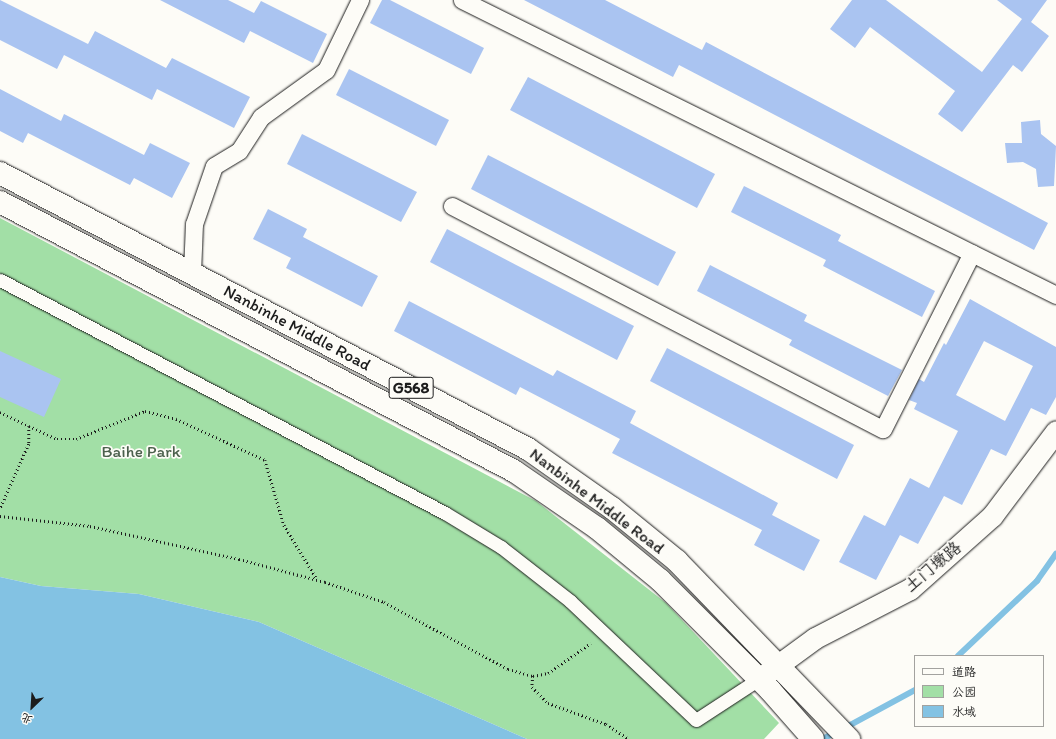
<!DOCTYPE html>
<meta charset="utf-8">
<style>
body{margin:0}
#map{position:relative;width:1056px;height:739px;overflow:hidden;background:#fdfcf7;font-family:Itim,"LXGW WenKai TC",sans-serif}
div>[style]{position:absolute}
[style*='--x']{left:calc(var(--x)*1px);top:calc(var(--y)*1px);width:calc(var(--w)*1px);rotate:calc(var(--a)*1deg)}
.green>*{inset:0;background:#a2dfa6}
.water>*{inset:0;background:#83c2e3}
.stream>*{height:5.5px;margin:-2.75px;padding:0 2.75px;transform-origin:2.75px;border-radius:2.75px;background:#83c2e3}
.building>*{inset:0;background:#aac4f1}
.path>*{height:2.5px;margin-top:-1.25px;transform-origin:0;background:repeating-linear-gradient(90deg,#1c1c1c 0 1px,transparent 0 4px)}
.roads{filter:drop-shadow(0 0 1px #1c1c1c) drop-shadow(0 0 1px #1c1c1c)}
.pedestrian>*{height:13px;margin:-6.5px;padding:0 6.5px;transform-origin:6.5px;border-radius:6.5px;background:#fdfcf7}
.minor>*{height:17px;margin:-8.5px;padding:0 8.5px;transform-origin:8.5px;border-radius:8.5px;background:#fdfcf7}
.tertiary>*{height:21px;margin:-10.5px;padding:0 10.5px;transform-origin:10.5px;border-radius:10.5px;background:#fdfcf7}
.trunk>*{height:22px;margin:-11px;padding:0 11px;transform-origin:11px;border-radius:11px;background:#fdfcf7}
span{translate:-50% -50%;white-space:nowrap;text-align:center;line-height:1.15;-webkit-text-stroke:3.5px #fdfcf7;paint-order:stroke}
.shield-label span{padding:1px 3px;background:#fdfcf7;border:1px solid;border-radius:3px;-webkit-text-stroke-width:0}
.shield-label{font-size:16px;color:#1c1c1c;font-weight:700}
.street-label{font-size:17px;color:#1c1c1c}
.park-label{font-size:17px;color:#4b604c}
.legend{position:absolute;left:914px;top:655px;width:130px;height:72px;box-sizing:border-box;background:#fdfcf7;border:1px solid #a3a29f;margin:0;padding:5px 7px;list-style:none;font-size:12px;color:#1c1c1c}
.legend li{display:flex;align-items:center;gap:8px;height:20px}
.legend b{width:20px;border:1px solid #a3a29f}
.north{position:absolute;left:12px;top:687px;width:40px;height:40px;-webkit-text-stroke:3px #fdfcf7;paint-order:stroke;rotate:205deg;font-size:11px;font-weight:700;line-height:16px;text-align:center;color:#1c1c1c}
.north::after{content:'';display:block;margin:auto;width:14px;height:18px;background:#1c1c1c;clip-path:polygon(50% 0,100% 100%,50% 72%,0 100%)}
</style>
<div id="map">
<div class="green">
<i style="clip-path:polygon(0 218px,536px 501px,666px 603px,779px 723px,764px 739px,527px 739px,259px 622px,139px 594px,41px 586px,0 577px)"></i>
</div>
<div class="water">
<i style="clip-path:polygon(0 577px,41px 586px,139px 594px,259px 622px,527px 739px,0 739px)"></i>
</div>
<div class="stream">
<i style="--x:958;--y:656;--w:109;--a:-43.5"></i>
<i style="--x:1037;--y:581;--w:33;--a:-55"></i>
<i style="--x:845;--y:728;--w:80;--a:-28.5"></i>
<i style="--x:823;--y:739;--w:15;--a:-28"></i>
</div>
<div class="building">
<i style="clip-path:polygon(0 0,88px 44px,95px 31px,166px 68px,172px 58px,250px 97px,234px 128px,157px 89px,152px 100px,64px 55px,57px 69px,0 40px)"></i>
<i style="clip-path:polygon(160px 0,228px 0,254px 13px,261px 1px,327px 34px,313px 63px,250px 31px,244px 43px)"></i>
<i style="clip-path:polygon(382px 0,390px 0,484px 48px,471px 74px,370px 23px)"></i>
<i style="clip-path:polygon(524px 0,605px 0,702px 50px,706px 42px,1048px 223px,1034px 250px,679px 65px,673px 77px)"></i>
<i style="clip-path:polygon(852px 0,886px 0,982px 72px,1022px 19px,997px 0,1047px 0,1031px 22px,1049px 36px,1022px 72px,1013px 65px,962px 132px,938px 114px,955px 91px,870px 27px,855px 48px,830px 29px)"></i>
<i style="clip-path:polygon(349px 69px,449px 120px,436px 146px,336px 95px)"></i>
<i style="clip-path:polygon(528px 77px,715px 174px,697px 208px,510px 110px)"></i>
<i style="clip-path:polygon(0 89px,61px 121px,64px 114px,144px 155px,150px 143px,190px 163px,172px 198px,134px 178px,130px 185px,28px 133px,23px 143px,0 131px)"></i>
<i style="clip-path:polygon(1040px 120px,1041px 134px,1056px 146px,1054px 186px,1038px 187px,1036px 169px,1023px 162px,1007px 163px,1005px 143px,1022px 143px,1021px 122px)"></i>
<i style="clip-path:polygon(302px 134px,417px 192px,401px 222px,287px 164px)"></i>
<i style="clip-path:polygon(488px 155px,676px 252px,658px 286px,471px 189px)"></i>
<i style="clip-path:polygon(744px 186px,841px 235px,838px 241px,935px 291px,922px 317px,823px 266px,826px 260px,731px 212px)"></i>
<i style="clip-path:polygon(268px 209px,307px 229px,303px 237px,378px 276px,362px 307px,286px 268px,291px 258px,253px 239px)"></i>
<i style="clip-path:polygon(447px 229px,634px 326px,617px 360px,430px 262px)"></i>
<i style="clip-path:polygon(710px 265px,807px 315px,804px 321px,902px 370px,888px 396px,789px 345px,792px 340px,697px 291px)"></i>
<i style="clip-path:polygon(evenodd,970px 299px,1056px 347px,1056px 397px,1046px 415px,1031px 408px,1006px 456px,991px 449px,962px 505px,944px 496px,918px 544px,900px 535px,876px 580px,839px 562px,864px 515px,885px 526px,910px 478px,929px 488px,958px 431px,914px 409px,917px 403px,909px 400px,919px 379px,924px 382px,944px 343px,946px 345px,970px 299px,984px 341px,1033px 366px,1005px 421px,956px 395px,984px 341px)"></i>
<i style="clip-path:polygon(409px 301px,553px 376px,557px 370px,636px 411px,630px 423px,778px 503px,772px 515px,820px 540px,804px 571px,754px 545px,762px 530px,612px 453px,620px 439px,520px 387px,516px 395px,394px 331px)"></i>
<i style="clip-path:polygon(667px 348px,854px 445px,837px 479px,650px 381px)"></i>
<i style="clip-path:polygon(0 351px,61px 379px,44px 417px,0 397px)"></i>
</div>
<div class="path">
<i style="--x:0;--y:412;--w:32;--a:26"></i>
<i style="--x:29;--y:426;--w:18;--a:90"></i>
<i style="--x:29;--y:444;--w:71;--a:114"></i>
<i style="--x:29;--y:426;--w:31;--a:25"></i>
<i style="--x:57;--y:439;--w:19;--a:0"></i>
<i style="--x:76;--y:439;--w:74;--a:-22.1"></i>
<i style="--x:145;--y:411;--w:32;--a:14"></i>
<i style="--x:176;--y:419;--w:98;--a:24.7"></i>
<i style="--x:265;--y:460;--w:68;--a:73.7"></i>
<i style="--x:284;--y:525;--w:63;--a:58.6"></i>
<i style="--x:0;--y:516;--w:91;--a:6.3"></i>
<i style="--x:90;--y:526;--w:153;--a:12.5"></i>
<i style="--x:239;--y:559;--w:89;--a:15"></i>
<i style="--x:325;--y:582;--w:62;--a:18.7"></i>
<i style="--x:384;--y:602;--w:141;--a:28.4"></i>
<i style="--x:508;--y:669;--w:26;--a:16"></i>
<i style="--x:533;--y:676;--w:15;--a:-11"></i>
<i style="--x:548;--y:673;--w:52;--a:-34.9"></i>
<i style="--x:533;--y:676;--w:11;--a:95"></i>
<i style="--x:532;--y:687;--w:23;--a:45"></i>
<i style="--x:548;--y:703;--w:62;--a:19.9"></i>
<i style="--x:606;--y:724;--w:27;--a:33"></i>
</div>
<div class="roads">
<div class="pedestrian">
<i style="--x:0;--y:280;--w:502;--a:27.64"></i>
<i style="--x:445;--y:513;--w:66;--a:31.3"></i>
<i style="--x:501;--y:547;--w:88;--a:38"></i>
<i style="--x:570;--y:601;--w:173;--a:43.4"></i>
<i style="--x:696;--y:720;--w:75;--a:-33.1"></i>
</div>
<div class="minor">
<i style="--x:462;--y:0;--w:663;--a:26.41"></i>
<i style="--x:452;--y:206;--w:485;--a:27.4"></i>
<i style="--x:883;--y:429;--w:197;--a:-63.2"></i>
<i style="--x:192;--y:273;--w:49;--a:-87.7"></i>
<i style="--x:194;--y:224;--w:61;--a:-71"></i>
<i style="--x:214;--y:166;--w:29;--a:-31"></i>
<i style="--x:239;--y:151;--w:40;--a:-57.1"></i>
<i style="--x:261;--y:117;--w:80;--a:-35.9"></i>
<i style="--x:326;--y:70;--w:78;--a:-64.1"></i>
</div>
<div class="tertiary">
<i style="--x:759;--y:679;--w:69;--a:-36.2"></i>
<i style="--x:815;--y:638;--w:107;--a:-27.3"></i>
<i style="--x:910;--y:589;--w:110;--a:-41.7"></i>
<i style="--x:992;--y:516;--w:106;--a:-53"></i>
</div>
<div class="trunk">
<i style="--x:0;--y:173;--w:596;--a:27.6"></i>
<i style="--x:528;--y:449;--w:103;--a:35.1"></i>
<i style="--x:612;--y:508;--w:84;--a:39.2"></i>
<i style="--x:677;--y:561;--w:248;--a:46"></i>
<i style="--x:0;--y:202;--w:580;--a:27.63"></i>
<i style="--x:514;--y:471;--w:101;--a:34.5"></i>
<i style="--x:597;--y:528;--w:82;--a:39.5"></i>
<i style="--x:660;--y:580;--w:156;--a:45"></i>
<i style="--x:770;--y:690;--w:65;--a:48.7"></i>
</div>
</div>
<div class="shield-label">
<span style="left:411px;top:388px">G568</span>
</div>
<div class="street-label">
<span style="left:297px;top:328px;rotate:28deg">Nanbinhe Middle Road</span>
<span style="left:597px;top:501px;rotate:37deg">Nanbinhe Middle Road</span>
<span style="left:933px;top:567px;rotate:-40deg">土门墩路</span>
</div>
<div class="park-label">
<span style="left:141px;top:452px">Baihe Park</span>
</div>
<ul class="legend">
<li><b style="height:5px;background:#fdfcf7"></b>道路</li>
<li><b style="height:11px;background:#a2dfa6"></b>公园</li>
<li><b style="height:11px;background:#83c2e3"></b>水域</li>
</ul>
<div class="north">北</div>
</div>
